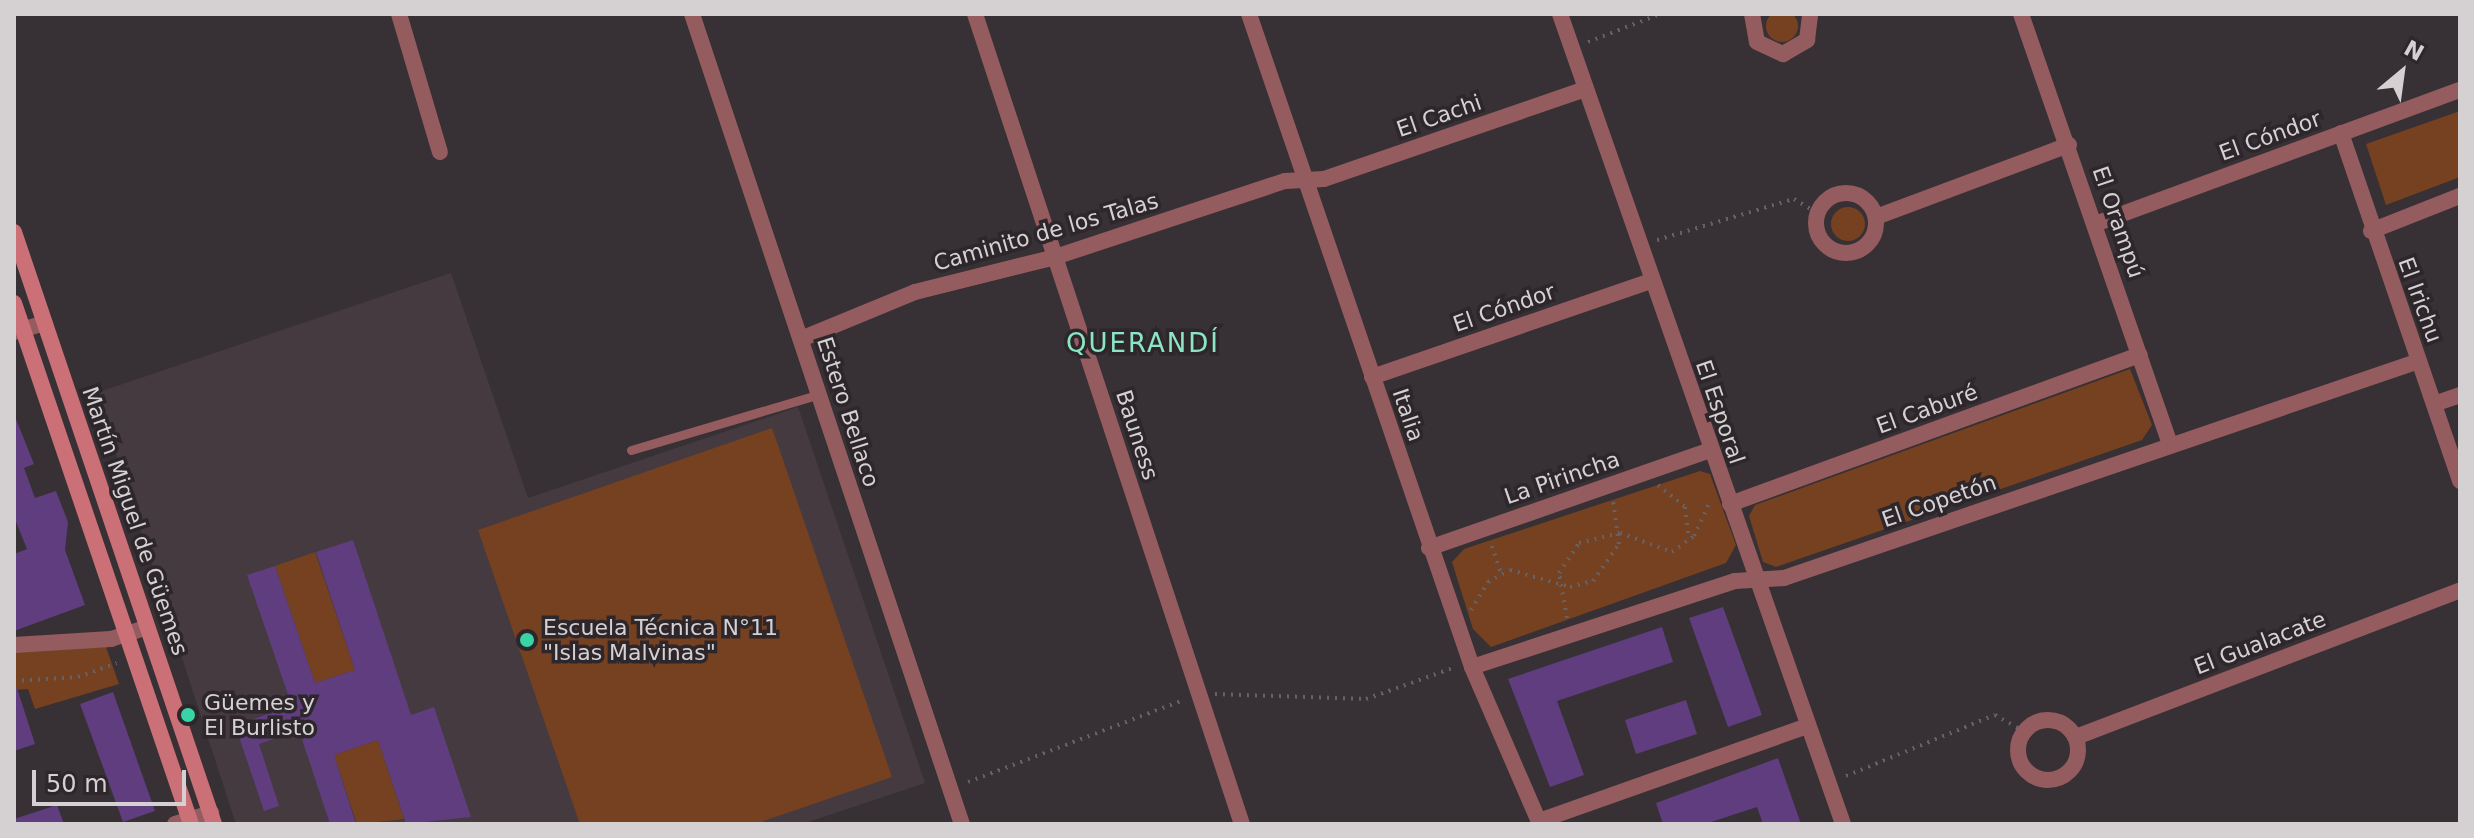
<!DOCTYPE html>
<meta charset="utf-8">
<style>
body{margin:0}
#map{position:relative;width:2474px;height:838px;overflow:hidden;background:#373034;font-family:"DejaVu Sans",sans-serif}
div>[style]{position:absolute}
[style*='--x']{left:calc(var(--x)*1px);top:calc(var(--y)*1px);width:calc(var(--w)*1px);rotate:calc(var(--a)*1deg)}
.built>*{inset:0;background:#463a41}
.green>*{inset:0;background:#764120}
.round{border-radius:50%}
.building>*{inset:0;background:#5f3d7e}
.path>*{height:4px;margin-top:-2px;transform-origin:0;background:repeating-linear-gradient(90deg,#676164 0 2px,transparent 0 8px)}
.lane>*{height:9px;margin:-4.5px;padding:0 4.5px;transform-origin:4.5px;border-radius:4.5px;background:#955c5f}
.street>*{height:16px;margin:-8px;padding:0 8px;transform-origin:8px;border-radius:8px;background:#955c5f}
.street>.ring{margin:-8px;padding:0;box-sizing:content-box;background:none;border:16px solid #955c5f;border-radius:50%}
.secondary>*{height:16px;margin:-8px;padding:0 8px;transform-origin:8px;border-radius:8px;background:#cb7077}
.dots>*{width:22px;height:22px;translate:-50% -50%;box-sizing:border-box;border:4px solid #2d262a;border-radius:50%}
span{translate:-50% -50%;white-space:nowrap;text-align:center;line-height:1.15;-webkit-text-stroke:7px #2d262a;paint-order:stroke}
.street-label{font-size:22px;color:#d5d1d3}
.poi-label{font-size:22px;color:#d5d1d3}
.left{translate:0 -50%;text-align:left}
.quarter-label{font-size:26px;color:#8ce6c4;letter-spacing:2px}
.frame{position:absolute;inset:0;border:16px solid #d5d1d3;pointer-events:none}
.north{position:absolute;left:2362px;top:32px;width:80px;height:80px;-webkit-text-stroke:6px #2d262a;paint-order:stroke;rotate:29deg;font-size:22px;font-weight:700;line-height:32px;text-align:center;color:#d5d1d3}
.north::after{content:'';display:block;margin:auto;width:28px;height:36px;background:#d5d1d3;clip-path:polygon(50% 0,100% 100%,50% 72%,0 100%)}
.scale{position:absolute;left:32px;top:770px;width:154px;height:36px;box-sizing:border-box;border:4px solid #d5d1d3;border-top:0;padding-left:10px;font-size:24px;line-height:28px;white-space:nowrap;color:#d5d1d3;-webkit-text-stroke:6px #2d262a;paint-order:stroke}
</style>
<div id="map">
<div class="built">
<i style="clip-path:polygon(451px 273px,528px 498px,798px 407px,925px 783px,802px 824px,236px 824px,96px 393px)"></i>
</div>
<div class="green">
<i class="round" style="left:1766px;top:10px;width:32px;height:32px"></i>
<i style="clip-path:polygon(2460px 111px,2460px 177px,2386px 205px,2366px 144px)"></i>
<i class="round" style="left:1831px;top:207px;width:34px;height:34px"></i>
<i style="clip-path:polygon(2130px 369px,2152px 425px,2142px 440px,1776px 567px,1763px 562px,1749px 516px,1755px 505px)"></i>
<i style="clip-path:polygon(772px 428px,892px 777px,755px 824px,580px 824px,478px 530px)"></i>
<i style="clip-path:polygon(1700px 471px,1710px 474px,1736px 545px,1726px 563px,1491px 647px,1473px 629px,1452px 562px,1464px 549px)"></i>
<i style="clip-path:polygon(315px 552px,355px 670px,315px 683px,275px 566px)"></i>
<i style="clip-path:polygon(106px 647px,119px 684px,35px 709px,28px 689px,14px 690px,14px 652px)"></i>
<i style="clip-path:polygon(378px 740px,404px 819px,357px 824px,334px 755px)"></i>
</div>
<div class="building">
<i style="clip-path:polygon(14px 414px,34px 464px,24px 468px,35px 498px,56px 491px,68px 522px,65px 550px,85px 605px,14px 631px,14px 554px,27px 549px,14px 517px)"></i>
<i style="clip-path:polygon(353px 540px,411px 715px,434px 707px,471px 817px,406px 824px,378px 740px,334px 755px,356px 824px,330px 824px,299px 730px,259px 744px,279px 806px,264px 811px,235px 725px,292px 706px,247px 575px,275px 566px,315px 683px,355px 670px,316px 552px)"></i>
<i style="clip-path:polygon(1723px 607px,1762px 715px,1728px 727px,1689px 618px)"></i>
<i style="clip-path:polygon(1662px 627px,1673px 662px,1557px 701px,1584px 775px,1550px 787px,1508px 679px)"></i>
<i style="clip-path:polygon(17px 688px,35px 744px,14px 751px,14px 689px)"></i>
<i style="clip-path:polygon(113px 692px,155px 811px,123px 822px,80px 704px)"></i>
<i style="clip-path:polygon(1686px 700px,1697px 734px,1636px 754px,1625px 720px)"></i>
<i style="clip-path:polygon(1778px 758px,1801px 824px,1763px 824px,1757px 807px,1705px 824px,1663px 824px,1656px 803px)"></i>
<i style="clip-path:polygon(57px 805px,64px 824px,14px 824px,14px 819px)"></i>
</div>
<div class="path">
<i style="--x:1588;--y:42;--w:77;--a:-21.3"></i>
<i style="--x:1657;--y:240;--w:143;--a:-16.7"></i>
<i style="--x:1794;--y:199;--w:27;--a:31"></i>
<i style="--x:1658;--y:485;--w:35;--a:39"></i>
<i style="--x:1685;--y:507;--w:31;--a:83"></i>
<i style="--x:1492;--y:546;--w:29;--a:72"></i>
<i style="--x:1471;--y:610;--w:33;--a:-59"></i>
<i style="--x:1488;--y:582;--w:25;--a:-29"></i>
<i style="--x:1510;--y:570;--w:62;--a:15.8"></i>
<i style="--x:1570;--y:587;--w:24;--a:-15"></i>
<i style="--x:1593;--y:581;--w:45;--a:-54.9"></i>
<i style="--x:1619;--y:544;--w:43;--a:-97.9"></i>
<i style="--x:1567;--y:618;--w:46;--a:-100.1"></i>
<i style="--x:1559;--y:573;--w:36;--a:-56"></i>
<i style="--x:1579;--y:543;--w:42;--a:-13.7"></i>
<i style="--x:1620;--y:533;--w:55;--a:20.1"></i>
<i style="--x:1672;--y:552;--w:27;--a:-36"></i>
<i style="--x:1694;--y:536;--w:40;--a:-65"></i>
<i style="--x:14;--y:681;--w:64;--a:-3.6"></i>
<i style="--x:78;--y:677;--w:41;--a:-19.7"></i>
<i style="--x:1215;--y:694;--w:151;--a:1.9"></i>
<i style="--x:1366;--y:699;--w:92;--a:-19.6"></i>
<i style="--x:1846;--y:776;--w:161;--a:-22.3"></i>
<i style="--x:1995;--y:715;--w:33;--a:29"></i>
<i style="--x:968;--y:782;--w:231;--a:-20.8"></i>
</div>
<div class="lane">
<i style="--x:631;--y:450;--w:197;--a:-16.5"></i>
</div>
<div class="street">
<i style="--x:399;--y:14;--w:144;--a:73.5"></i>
<i style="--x:692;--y:14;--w:854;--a:71.57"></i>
<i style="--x:975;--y:14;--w:853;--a:71.76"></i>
<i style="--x:1249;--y:14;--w:690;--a:71.14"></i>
<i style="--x:1472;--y:667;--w:171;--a:66.6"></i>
<i style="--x:1560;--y:14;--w:858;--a:70.74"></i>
<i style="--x:1752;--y:14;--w:28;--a:80"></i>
<i style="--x:1757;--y:42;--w:29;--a:25"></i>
<i style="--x:1783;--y:54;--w:28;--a:-30"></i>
<i style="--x:1807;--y:40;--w:26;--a:-83"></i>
<i style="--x:2021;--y:14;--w:455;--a:70.9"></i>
<i style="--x:2341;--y:133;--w:368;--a:71.1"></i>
<i class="ring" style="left:1816px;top:193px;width:44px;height:44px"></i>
<i style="--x:1876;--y:217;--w:206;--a:-20.5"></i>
<i style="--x:2095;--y:224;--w:389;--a:-20.2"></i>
<i style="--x:2371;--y:231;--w:96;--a:-21.5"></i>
<i style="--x:14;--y:332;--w:32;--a:-16"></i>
<i style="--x:801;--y:339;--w:123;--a:-22.4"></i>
<i style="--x:915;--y:292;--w:144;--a:-14"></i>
<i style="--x:1055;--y:257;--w:242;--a:-18.3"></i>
<i style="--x:1285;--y:181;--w:39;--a:-3"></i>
<i style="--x:1324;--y:179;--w:276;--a:-19"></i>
<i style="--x:1372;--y:377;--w:295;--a:-19"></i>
<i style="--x:2434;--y:404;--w:28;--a:-19"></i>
<i style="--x:1730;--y:504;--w:436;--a:-20"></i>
<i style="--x:1429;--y:548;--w:298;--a:-19.2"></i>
<i style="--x:14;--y:645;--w:97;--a:-3.5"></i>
<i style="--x:111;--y:639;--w:38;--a:-18"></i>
<i style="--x:1472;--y:667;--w:277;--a:-18.1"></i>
<i style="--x:1735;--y:581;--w:49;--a:-3.5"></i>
<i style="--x:1784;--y:578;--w:671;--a:-18.87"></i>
<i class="ring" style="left:2018px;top:720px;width:44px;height:44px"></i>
<i style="--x:2076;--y:737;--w:411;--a:-20.9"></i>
<i style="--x:1539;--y:821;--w:281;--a:-19.5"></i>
<i style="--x:175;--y:824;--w:38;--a:-17"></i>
</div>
<div class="secondary">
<i style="--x:14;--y:232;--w:625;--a:71.33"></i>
<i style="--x:14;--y:303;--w:550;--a:71.24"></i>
</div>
<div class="dots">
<i style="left:527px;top:640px;background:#39d4a5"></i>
<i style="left:188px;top:715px;background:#39d4a5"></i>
</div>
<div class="street-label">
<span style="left:1439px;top:116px;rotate:-19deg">El Cachi</span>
<span style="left:2270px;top:136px;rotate:-20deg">El Cóndor</span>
<span style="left:2118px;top:222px;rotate:71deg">El Orampú</span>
<span style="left:1046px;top:232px;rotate:-16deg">Caminito de los Talas</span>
<span style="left:2420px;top:300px;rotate:70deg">El Irichu</span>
<span style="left:1504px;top:308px;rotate:-19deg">El Cóndor</span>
<span style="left:1927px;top:409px;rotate:-20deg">El Caburé</span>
<span style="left:848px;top:412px;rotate:72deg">Estero Bellaco</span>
<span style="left:1720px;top:412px;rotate:71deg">El Esporal</span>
<span style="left:1408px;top:415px;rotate:71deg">Italia</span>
<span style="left:1137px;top:435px;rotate:72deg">Bauness</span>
<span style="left:1562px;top:478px;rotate:-19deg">La Pirincha</span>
<span style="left:1939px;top:501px;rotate:-19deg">El Copetón</span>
<span style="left:135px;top:521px;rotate:71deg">Martín Miguel de Güemes</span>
<span style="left:2260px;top:643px;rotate:-21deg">El Gualacate</span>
</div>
<div class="poi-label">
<span class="left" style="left:543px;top:640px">Escuela Técnica N°11<br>"Islas Malvinas"</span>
<span class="left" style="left:204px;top:715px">Güemes y<br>El Burlisto</span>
</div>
<div class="quarter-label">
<span style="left:1143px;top:344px">QUERANDÍ</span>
</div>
<div class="frame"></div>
<div class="north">N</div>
<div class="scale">50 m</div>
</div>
